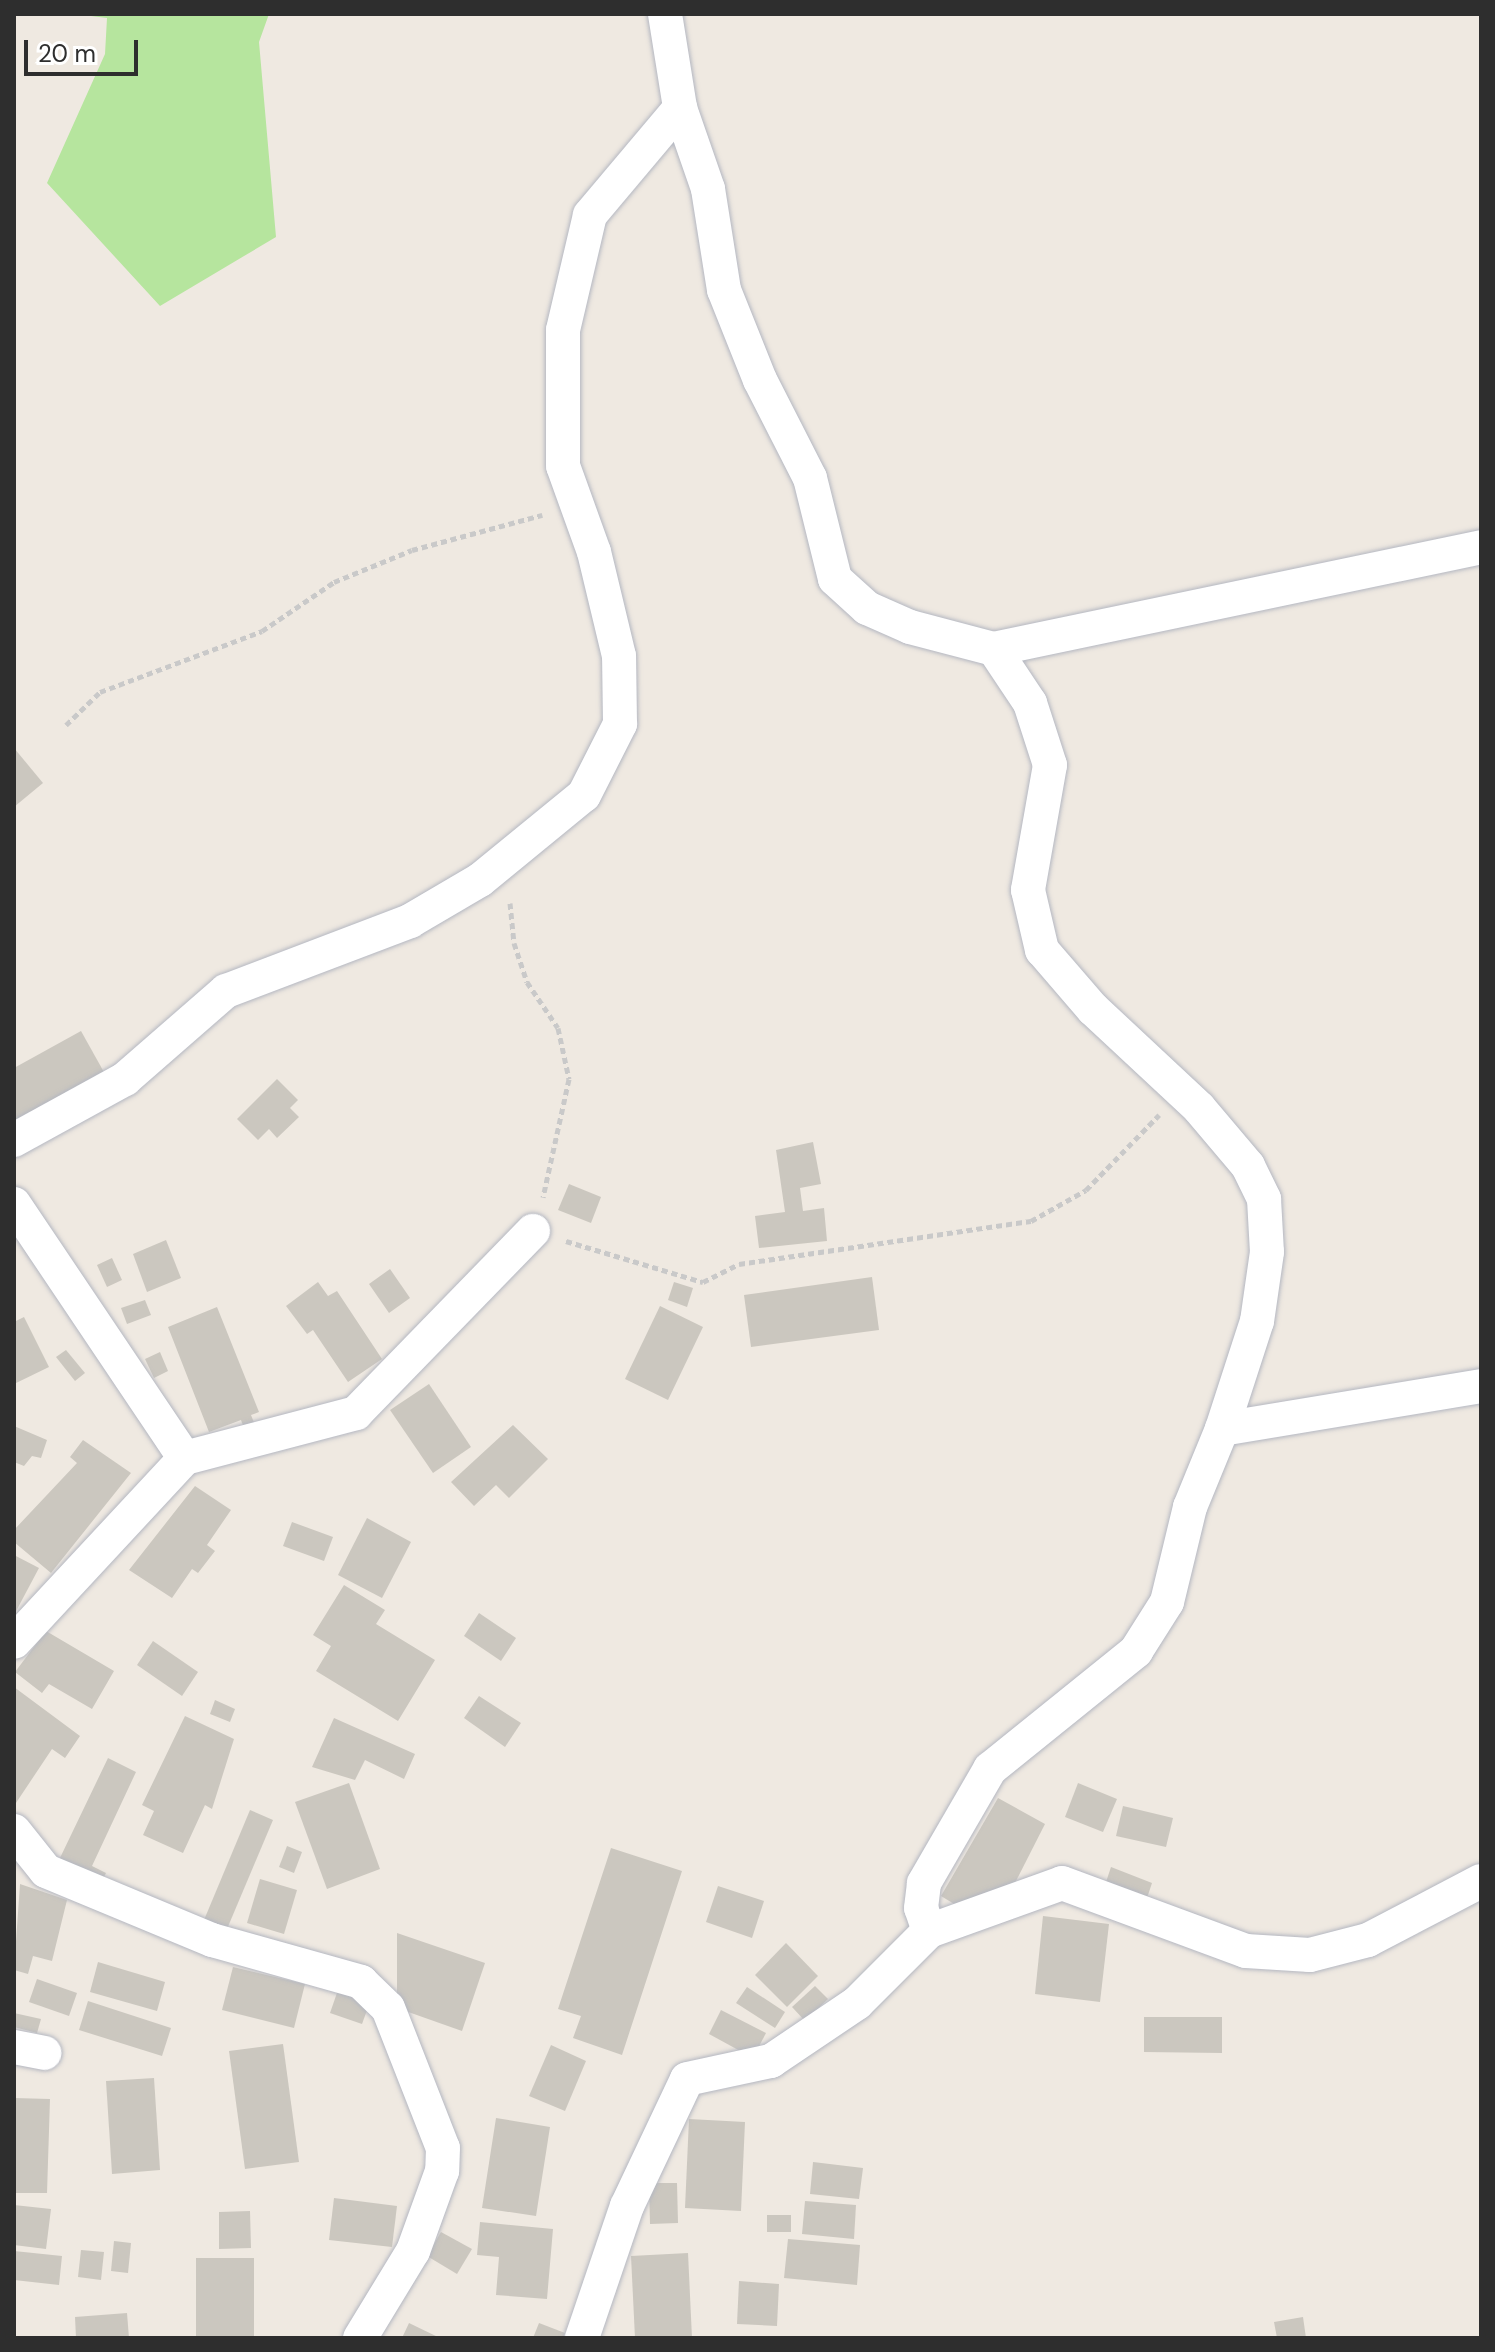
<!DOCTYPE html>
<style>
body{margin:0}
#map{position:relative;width:1495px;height:2352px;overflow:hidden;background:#efe9e1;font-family:"DM Sans",sans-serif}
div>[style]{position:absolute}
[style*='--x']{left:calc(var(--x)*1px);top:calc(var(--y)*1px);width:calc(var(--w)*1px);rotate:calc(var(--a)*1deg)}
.green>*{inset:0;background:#b6e59e}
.building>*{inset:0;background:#cbc7bf}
.path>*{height:5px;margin-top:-2.5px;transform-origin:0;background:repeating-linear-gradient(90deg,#c9c9c9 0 6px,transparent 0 10px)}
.roads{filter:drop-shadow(0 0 2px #b4b7c1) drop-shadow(0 0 2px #b4b7c1)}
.minor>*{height:34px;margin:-17px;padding:0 17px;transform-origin:17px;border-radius:17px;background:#fff}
span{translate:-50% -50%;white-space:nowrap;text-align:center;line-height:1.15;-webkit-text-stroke:6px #fff;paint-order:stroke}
.frame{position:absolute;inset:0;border:16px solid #2e2e2e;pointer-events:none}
.scale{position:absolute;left:24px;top:40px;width:114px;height:36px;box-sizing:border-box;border:4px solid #2e2e2e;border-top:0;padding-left:10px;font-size:24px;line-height:28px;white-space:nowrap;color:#2e2e2e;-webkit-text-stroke:6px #fff;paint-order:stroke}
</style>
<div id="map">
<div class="green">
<i style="clip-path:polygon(75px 14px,269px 14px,259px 42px,276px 237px,160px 306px,47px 183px,105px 54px,107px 18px)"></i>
</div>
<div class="building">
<i style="clip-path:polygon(14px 748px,43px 783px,14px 807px)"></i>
<i style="clip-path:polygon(81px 1031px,105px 1074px,14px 1124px,14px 1068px)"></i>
<i style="clip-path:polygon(277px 1079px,298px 1100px,290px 1108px,299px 1117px,277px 1138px,269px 1129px,258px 1140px,237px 1119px)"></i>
<i style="clip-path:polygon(813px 1142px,821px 1184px,800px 1188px,803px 1211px,824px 1208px,827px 1241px,759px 1248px,755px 1216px,785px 1212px,776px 1150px)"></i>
<i style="clip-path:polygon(569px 1184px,601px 1197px,591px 1223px,558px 1210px)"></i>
<i style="clip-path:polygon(166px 1240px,181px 1278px,147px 1292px,133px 1254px)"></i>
<i style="clip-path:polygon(112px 1258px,122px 1280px,107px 1287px,97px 1265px)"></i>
<i style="clip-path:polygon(390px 1269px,410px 1298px,389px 1313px,369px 1284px)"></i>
<i style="clip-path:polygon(872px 1277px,879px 1330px,751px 1347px,744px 1295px)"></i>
<i style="clip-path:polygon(318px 1282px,328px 1296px,337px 1291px,382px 1359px,348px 1382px,313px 1330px,307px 1334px,286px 1306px)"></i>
<i style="clip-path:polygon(674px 1282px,693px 1288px,687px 1307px,668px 1300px)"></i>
<i style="clip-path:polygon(145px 1300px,151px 1315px,127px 1324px,121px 1308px)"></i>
<i style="clip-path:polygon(660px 1306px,703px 1327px,668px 1400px,625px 1379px)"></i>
<i style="clip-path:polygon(217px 1307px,259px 1412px,251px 1415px,257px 1430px,246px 1434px,241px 1420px,209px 1432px,168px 1327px)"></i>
<i style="clip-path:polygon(24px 1317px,49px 1367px,14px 1384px,14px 1322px)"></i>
<i style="clip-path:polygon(66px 1350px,85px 1373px,75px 1381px,56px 1357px)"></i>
<i style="clip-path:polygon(160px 1352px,168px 1371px,154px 1378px,145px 1359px)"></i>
<i style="clip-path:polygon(429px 1384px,471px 1447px,433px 1473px,390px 1410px)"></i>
<i style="clip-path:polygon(513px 1425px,548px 1459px,509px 1498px,496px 1485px,474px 1506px,451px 1482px)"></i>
<i style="clip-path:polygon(14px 1426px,47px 1440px,41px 1458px,32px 1456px,24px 1466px,14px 1462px)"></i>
<i style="clip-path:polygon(83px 1440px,131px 1473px,51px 1573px,14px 1542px,14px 1530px,77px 1463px,70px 1457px)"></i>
<i style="clip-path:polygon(195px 1486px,231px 1510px,207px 1545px,215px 1551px,198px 1573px,192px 1569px,172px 1598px,129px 1570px)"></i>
<i style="clip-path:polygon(367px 1518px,411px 1542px,382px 1598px,338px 1575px)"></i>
<i style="clip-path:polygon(292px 1522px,333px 1537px,324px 1561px,283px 1546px)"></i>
<i style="clip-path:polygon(14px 1555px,39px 1568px,14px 1615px)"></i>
<i style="clip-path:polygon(344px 1585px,385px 1610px,376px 1624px,435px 1660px,398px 1721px,316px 1671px,331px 1646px,313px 1635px)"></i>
<i style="clip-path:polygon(479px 1613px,516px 1638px,501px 1661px,464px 1636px)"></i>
<i style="clip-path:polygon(46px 1631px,114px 1671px,92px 1709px,49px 1684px,42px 1693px,15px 1672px)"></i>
<i style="clip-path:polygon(153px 1641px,198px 1672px,182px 1696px,137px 1665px)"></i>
<i style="clip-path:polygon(14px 1687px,80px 1736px,65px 1758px,52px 1749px,14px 1806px)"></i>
<i style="clip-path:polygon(479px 1696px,521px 1723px,505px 1747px,464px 1718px)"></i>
<i style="clip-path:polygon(215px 1700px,235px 1709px,230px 1722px,210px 1714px)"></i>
<i style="clip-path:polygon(185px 1716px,234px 1739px,212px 1809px,205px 1805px,183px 1853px,143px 1835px,154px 1811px,142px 1805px)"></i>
<i style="clip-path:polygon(334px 1718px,415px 1754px,404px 1779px,365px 1760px,355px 1780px,312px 1767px)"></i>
<i style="clip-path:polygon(108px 1758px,136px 1772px,92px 1866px,106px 1873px,102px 1881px,59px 1860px)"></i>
<i style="clip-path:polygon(349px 1783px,380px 1869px,327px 1889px,295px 1802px)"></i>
<i style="clip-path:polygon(1078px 1783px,1117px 1799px,1103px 1832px,1065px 1817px)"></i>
<i style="clip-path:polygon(998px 1798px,1045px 1824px,1015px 1883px,964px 1910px,941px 1896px)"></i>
<i style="clip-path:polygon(1123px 1806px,1173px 1818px,1166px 1847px,1116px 1836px)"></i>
<i style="clip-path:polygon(250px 1810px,273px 1820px,227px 1929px,204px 1920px)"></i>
<i style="clip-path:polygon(287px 1846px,302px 1852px,294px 1873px,279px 1867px)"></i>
<i style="clip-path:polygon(611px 1848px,682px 1871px,622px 2055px,573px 2038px,581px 2016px,558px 2009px)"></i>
<i style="clip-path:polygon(1111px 1867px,1152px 1883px,1147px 1898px,1106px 1882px)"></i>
<i style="clip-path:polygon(260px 1879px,297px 1890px,284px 1934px,247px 1923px)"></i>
<i style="clip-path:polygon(20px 1884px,67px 1900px,52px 1961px,33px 1956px,28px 1974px,14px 1970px)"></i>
<i style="clip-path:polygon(718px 1886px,764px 1901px,752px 1938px,706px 1922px)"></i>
<i style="clip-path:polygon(1043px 1916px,1109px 1924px,1100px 2002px,1035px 1994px)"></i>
<i style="clip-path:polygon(397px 1933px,485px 1963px,462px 2031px,397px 2008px)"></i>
<i style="clip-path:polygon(786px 1943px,818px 1976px,787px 2007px,755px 1975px)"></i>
<i style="clip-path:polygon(98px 1962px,165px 1982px,157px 2011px,90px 1992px)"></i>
<i style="clip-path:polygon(233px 1967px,305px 1984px,294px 2028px,222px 2010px)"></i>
<i style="clip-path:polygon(37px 1979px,77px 1993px,69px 2016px,29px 2002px)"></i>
<i style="clip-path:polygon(815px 1986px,828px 1999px,805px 2021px,792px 2007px)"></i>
<i style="clip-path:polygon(747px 1987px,785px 2012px,775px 2028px,736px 2003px)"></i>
<i style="clip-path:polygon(338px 1990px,370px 2002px,362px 2024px,330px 2013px)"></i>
<i style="clip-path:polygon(88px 2001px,171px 2028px,162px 2056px,79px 2030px)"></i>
<i style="clip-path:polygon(721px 2010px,766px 2033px,753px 2058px,709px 2034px)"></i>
<i style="clip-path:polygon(14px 2013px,41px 2019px,37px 2033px,14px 2027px)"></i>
<i style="clip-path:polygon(1144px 2017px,1222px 2017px,1222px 2053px,1144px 2052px)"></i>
<i style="clip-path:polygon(283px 2044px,299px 2162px,245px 2169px,229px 2051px)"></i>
<i style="clip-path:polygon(551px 2045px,586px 2061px,565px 2111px,529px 2096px)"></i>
<i style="clip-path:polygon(154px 2078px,160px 2170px,112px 2174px,106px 2081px)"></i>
<i style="clip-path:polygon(14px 2098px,50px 2099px,47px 2193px,14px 2193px)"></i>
<i style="clip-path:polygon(496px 2118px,550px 2127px,536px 2216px,482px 2208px)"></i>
<i style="clip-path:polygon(689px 2119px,745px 2122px,741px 2211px,685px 2208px)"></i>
<i style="clip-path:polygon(813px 2162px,863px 2168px,859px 2199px,810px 2194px)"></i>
<i style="clip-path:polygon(649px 2183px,677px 2183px,678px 2223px,650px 2224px)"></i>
<i style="clip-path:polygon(334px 2198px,397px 2206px,392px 2247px,329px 2240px)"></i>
<i style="clip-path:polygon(805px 2201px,856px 2205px,854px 2239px,802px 2234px)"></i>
<i style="clip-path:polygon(14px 2205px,51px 2209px,46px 2249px,14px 2245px)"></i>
<i style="clip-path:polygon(250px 2211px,251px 2248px,219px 2249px,219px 2212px)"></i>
<i style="clip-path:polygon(767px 2215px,791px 2215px,791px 2232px,767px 2232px)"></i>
<i style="clip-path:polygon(480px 2222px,553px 2229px,547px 2299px,496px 2295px,499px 2257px,477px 2255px)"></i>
<i style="clip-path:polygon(441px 2232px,472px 2249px,457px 2274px,427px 2256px)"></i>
<i style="clip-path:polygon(788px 2239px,860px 2245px,857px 2285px,784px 2278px)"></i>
<i style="clip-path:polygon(114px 2241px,131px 2243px,128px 2273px,111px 2271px)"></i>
<i style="clip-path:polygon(81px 2250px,104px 2252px,101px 2280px,78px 2277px)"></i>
<i style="clip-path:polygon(14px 2251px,62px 2256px,59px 2285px,14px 2280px)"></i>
<i style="clip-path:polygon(688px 2253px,692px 2338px,635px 2338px,631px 2256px)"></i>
<i style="clip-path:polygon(196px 2258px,254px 2258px,254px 2338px,196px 2338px)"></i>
<i style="clip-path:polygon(739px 2281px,779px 2284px,777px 2326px,737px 2324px)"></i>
<i style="clip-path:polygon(127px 2313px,129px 2338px,76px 2338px,75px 2317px)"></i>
<i style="clip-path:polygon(1303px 2317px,1306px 2338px,1277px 2338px,1274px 2322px)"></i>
<i style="clip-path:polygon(409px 2323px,440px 2338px,402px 2338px)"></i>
<i style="clip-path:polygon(539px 2323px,565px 2333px,563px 2338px,533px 2338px)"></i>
</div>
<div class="path">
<i style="--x:66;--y:725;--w:47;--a:-44.1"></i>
<i style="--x:100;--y:692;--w:173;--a:-20.6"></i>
<i style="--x:262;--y:631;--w:87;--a:-34.2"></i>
<i style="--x:334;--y:582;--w:84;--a:-22.3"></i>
<i style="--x:412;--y:550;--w:135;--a:-15.1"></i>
<i style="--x:510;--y:903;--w:40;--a:84.3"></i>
<i style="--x:514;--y:943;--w:41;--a:71.6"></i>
<i style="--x:527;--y:982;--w:55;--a:56"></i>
<i style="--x:558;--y:1028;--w:52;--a:77.8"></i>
<i style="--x:569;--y:1079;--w:121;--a:102.4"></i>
<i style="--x:566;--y:1241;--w:143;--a:16.7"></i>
<i style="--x:703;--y:1282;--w:40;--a:-26.6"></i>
<i style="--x:739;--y:1264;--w:295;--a:-8.4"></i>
<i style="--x:1031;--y:1221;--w:63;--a:-29.4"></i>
<i style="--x:1086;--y:1190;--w:105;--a:-45.8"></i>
</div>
<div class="roads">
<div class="minor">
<i style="--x:665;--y:14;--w:95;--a:80.9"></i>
<i style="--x:680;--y:108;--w:86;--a:70.9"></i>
<i style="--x:708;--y:189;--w:102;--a:81"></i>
<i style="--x:724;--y:290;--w:97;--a:68.2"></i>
<i style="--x:760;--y:380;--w:110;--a:63"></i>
<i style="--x:810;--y:478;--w:104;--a:76.1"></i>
<i style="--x:835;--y:579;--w:43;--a:42.2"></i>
<i style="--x:867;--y:608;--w:47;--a:23.8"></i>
<i style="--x:910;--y:627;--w:87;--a:14.7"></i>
<i style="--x:994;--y:649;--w:498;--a:-11.8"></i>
<i style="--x:994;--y:649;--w:65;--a:56.3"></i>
<i style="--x:1030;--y:703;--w:65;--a:72.1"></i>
<i style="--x:1050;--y:765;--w:127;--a:100"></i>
<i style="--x:1028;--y:890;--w:62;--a:76.9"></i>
<i style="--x:1042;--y:950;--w:78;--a:49.2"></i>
<i style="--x:1093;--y:1009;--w:145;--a:43"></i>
<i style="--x:1199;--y:1108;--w:76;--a:49.8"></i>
<i style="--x:1248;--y:1166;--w:37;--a:64"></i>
<i style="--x:1264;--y:1199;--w:53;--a:86.8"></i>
<i style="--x:1267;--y:1252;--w:70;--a:98.2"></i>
<i style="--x:1257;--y:1321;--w:114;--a:108"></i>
<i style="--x:14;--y:1140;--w:127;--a:-28.8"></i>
<i style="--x:125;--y:1079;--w:134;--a:-41.1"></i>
<i style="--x:226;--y:991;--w:197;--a:-20.8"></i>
<i style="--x:410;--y:921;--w:81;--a:-30.4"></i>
<i style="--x:480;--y:880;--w:134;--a:-39.3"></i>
<i style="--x:584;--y:795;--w:80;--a:-63.1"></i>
<i style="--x:620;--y:724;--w:68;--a:-90.8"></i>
<i style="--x:619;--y:656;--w:107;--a:-103.5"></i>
<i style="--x:594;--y:552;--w:91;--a:-109.8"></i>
<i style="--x:563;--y:466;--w:136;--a:-90"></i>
<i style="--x:563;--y:330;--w:118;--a:-76.8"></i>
<i style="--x:590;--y:215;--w:140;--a:-49.9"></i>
<i style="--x:14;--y:1204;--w:306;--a:56.1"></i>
<i style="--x:185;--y:1458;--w:251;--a:132.9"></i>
<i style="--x:185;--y:1458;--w:177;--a:-14.7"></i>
<i style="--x:356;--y:1413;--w:254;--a:-45.8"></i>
<i style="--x:14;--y:1831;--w:51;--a:51.3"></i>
<i style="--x:46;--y:1871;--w:180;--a:22.6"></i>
<i style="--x:212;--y:1940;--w:155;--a:15.7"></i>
<i style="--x:361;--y:1982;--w:37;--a:44"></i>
<i style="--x:388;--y:2008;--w:150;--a:68.6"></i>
<i style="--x:443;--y:2148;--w:23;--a:92"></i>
<i style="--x:442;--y:2171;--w:85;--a:109.9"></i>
<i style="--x:413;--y:2251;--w:102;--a:121.3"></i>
<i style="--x:929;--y:1931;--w:141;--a:-19.8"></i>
<i style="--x:1062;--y:1883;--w:196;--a:20.3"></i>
<i style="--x:1246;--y:1951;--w:64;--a:3.6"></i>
<i style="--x:1310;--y:1955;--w:60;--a:-14.5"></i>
<i style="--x:1368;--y:1940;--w:127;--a:-27.6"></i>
<i style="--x:14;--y:2047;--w:31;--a:11"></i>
<i style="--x:582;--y:2338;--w:139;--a:-71.2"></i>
<i style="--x:627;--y:2206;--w:140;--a:-64.7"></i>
<i style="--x:687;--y:2079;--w:86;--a:-12.1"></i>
<i style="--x:771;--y:2061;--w:104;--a:-34"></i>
<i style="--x:857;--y:2003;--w:102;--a:-45"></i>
<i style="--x:929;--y:1931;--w:24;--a:-109"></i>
<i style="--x:921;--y:1908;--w:25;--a:-83"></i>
<i style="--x:924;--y:1883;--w:132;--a:-59.9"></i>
<i style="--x:990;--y:1769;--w:188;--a:-38.9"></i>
<i style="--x:1136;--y:1651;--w:58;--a:-57.7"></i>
<i style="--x:1167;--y:1602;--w:98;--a:-76.4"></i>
<i style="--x:1190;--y:1507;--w:84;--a:-67.7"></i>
<i style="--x:1222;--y:1429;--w:263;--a:-9.4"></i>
</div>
</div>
<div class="frame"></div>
<div class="scale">20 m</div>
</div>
